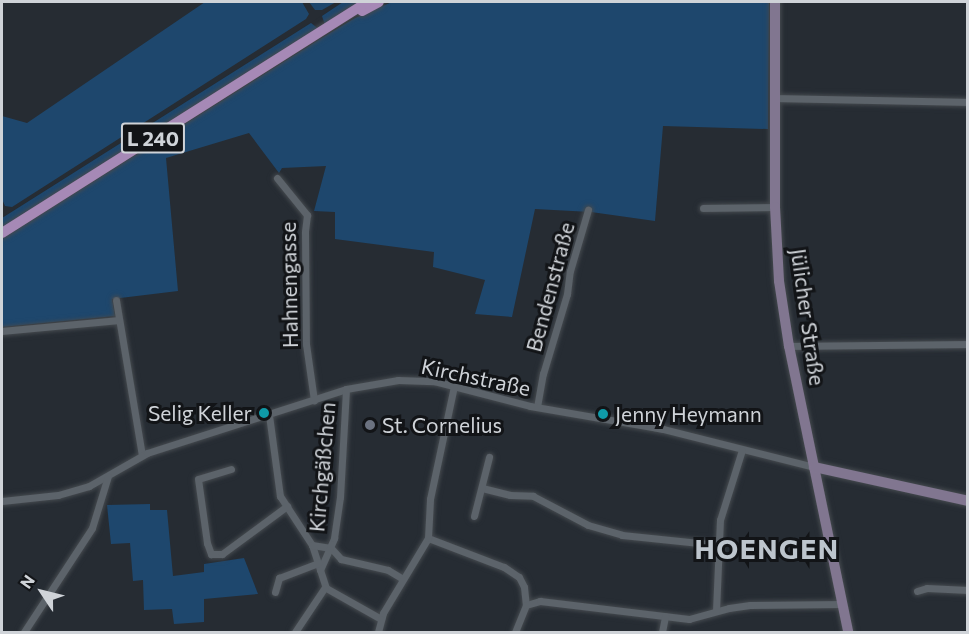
<!DOCTYPE html>
<meta charset="utf-8">
<style>
body{margin:0}
#map{position:relative;width:969px;height:634px;overflow:hidden;background:#262c33;font-family:Commissioner,sans-serif}
div>[style]{position:absolute}
[style*='--x']{left:calc(var(--x)*1px);top:calc(var(--y)*1px);width:calc(var(--w)*1px);rotate:calc(var(--a)*1deg)}
.green>*{inset:0;background:#1e476d}
.roads{filter:drop-shadow(0 0 2px #454a4f) drop-shadow(0 0 2px #454a4f)}
.street>*{height:7px;margin:-3.5px;padding:0 3.5px;transform-origin:3.5px;border-radius:3.5px;background:#5c636a}
.secondary>*{height:10px;margin:-5px;padding:0 5px;transform-origin:5px;border-radius:5px;background:#817690}
.primary>*{height:10px;margin:-5px;padding:0 5px;transform-origin:5px;border-radius:5px;background:#a689b6}
.dots>*{width:16px;height:16px;translate:-50% -50%;box-sizing:border-box;border:3px solid #121417;border-radius:50%}
span{translate:-50% -50%;white-space:nowrap;text-align:center;line-height:1.15;-webkit-text-stroke:6px #121417;paint-order:stroke}
.shield-label span{padding:2px 4px;background:#121417;border:2px solid;border-radius:4px;-webkit-text-stroke-width:0}
.shield-label{font-size:20px;color:#cfd3d8;font-weight:700}
.street-label{font-size:21px;color:#cfd3d8}
.poi-label{font-size:21px;color:#cfd3d8}
.right{translate:-100% -50%;text-align:right}
.left{translate:0 -50%;text-align:left}
.district-label{font-size:27px;color:#bdc5cd;font-weight:700;letter-spacing:1.5px}
.frame{position:absolute;inset:0;border:3px solid #cfd3d8;pointer-events:none}
.north{position:absolute;left:12px;top:562px;width:60px;height:60px;-webkit-text-stroke:4px #121417;paint-order:stroke;rotate:305deg;font-size:16px;font-weight:700;line-height:24px;text-align:center;color:#cfd3d8}
.north::after{content:'';display:block;margin:auto;width:21px;height:27px;background:#cfd3d8;clip-path:polygon(50% 0,100% 100%,50% 72%,0 100%)}
</style>
<div id="map">
<div class="green">
<i style="clip-path:polygon(205px 2px,302px 2px,309px 14px,306px 19px,12px 207px,5px 206px,2px 199px,2px 116px,27px 123px)"></i>
<i style="clip-path:polygon(309px 2px,336px 2px,322px 10px,315px 10px)"></i>
<i style="clip-path:polygon(343px 2px,364px 2px,325px 25px,322px 16px)"></i>
<i style="clip-path:polygon(392px 2px,769px 2px,768px 129px,663px 126px,655px 221px,591px 212px,535px 209px,512px 317px,475px 314px,485px 280px,433px 267px,434px 252px,335px 239px,335px 212px,314px 211px,326px 166px,282px 168px,279px 173px,249px 133px,166px 158px,178px 291px,112px 299px,115px 316px,2px 327px,2px 239px,320px 39px,355px 18px)"></i>
<i style="clip-path:polygon(311px 23px,320px 30px,2px 229px,2px 218px)"></i>
<i style="clip-path:polygon(150px 504px,150px 510px,167px 510px,173px 576px,204px 572px,204px 564px,244px 558px,258px 594px,204px 599px,204px 622px,174px 624px,172px 609px,144px 610px,143px 580px,133px 581px,130px 543px,111px 544px,107px 505px)"></i>
</div>
<div class="roads">
<div class="street">
<i style="--x:776;--y:98;--w:192;--a:1.2"></i>
<i style="--x:277;--y:178;--w:48;--a:51"></i>
<i style="--x:307;--y:215;--w:17;--a:97"></i>
<i style="--x:305;--y:232;--w:112;--a:89.5"></i>
<i style="--x:306;--y:344;--w:57;--a:81.9"></i>
<i style="--x:703;--y:208;--w:72;--a:-0.8"></i>
<i style="--x:116;--y:300;--w:157;--a:80.5"></i>
<i style="--x:2;--y:331;--w:117;--a:-5.4"></i>
<i style="--x:789;--y:346;--w:179;--a:-0.6"></i>
<i style="--x:537;--y:407;--w:34;--a:-80"></i>
<i style="--x:543;--y:374;--w:84;--a:-73.3"></i>
<i style="--x:567;--y:294;--w:23;--a:-83"></i>
<i style="--x:570;--y:271;--w:64;--a:-73.6"></i>
<i style="--x:269;--y:415;--w:82;--a:82.3"></i>
<i style="--x:280;--y:496;--w:59;--a:56.9"></i>
<i style="--x:312;--y:545;--w:45;--a:72"></i>
<i style="--x:326;--y:588;--w:63;--a:29.4"></i>
<i style="--x:231;--y:469;--w:34;--a:163"></i>
<i style="--x:198;--y:479;--w:65;--a:82"></i>
<i style="--x:207;--y:543;--w:12;--a:70"></i>
<i style="--x:211;--y:554;--w:11;--a:0"></i>
<i style="--x:222;--y:554;--w:81;--a:-36.4"></i>
<i style="--x:482;--y:488;--w:29;--a:14"></i>
<i style="--x:510;--y:495;--w:23;--a:2"></i>
<i style="--x:533;--y:496;--w:62;--a:27.8"></i>
<i style="--x:588;--y:525;--w:35;--a:16"></i>
<i style="--x:622;--y:535;--w:97;--a:5.9"></i>
<i style="--x:2;--y:501;--w:56;--a:-6.1"></i>
<i style="--x:58;--y:495;--w:32;--a:-16"></i>
<i style="--x:89;--y:486;--w:67;--a:-29.6"></i>
<i style="--x:147;--y:453;--w:209;--a:-17.8"></i>
<i style="--x:346;--y:389;--w:53;--a:-9.8"></i>
<i style="--x:398;--y:380;--w:36;--a:2"></i>
<i style="--x:434;--y:381;--w:99;--a:14.6"></i>
<i style="--x:530;--y:406;--w:135;--a:9.8"></i>
<i style="--x:663;--y:429;--w:156;--a:14.1"></i>
<i style="--x:474;--y:516;--w:61;--a:-75.7"></i>
<i style="--x:428;--y:538;--w:81;--a:20.9"></i>
<i style="--x:504;--y:567;--w:18;--a:34"></i>
<i style="--x:519;--y:577;--w:11;--a:63"></i>
<i style="--x:524;--y:587;--w:18;--a:84"></i>
<i style="--x:526;--y:605;--w:29;--a:112"></i>
<i style="--x:312;--y:545;--w:19;--a:9"></i>
<i style="--x:331;--y:548;--w:15;--a:48"></i>
<i style="--x:341;--y:559;--w:48;--a:13.2"></i>
<i style="--x:388;--y:570;--w:17;--a:31"></i>
<i style="--x:320;--y:570;--w:35;--a:-66"></i>
<i style="--x:334;--y:538;--w:41;--a:-81.7"></i>
<i style="--x:340;--y:497;--w:108;--a:-86.8"></i>
<i style="--x:917;--y:591;--w:10;--a:-17"></i>
<i style="--x:927;--y:588;--w:41;--a:2.8"></i>
<i style="--x:275;--y:592;--w:15;--a:-74"></i>
<i style="--x:279;--y:578;--w:42;--a:-21"></i>
<i style="--x:526;--y:605;--w:15;--a:-16"></i>
<i style="--x:540;--y:601;--w:150;--a:6.9"></i>
<i style="--x:689;--y:619;--w:41;--a:-15.4"></i>
<i style="--x:729;--y:608;--w:21;--a:-8"></i>
<i style="--x:750;--y:605;--w:93;--a:-0.6"></i>
<i style="--x:716;--y:611;--w:91;--a:-87.5"></i>
<i style="--x:720;--y:520;--w:73;--a:-72.6"></i>
<i style="--x:24;--y:632;--w:124;--a:-56.8"></i>
<i style="--x:92;--y:528;--w:54;--a:-72.9"></i>
<i style="--x:295;--y:632;--w:54;--a:-56.3"></i>
<i style="--x:378;--y:632;--w:20;--a:-75"></i>
<i style="--x:383;--y:613;--w:87;--a:-59"></i>
<i style="--x:428;--y:538;--w:39;--a:-87"></i>
<i style="--x:430;--y:499;--w:116;--a:-78"></i>
<i style="--x:662;--y:632;--w:16;--a:-79"></i>
</div>
<div class="secondary">
<i style="--x:775;--y:2;--w:205;--a:90"></i>
<i style="--x:775;--y:207;--w:74;--a:86.9"></i>
<i style="--x:779;--y:281;--w:66;--a:81.3"></i>
<i style="--x:789;--y:346;--w:292;--a:78.3"></i>
<i style="--x:814;--y:467;--w:158;--a:12.4"></i>
</div>
<div class="primary">
<i style="--x:362;--y:11;--w:19;--a:-28"></i>
<i style="--x:2;--y:233;--w:433;--a:-32.3"></i>
</div>
</div>
<div class="dots">
<i style="left:264px;top:413px;background:#0f9aa8"></i>
<i style="left:603px;top:414px;background:#0f9aa8"></i>
<i style="left:370px;top:425px;background:#6b7280"></i>
</div>
<div class="shield-label">
<span style="left:153px;top:138px">L 240</span>
</div>
<div class="street-label">
<span style="left:289px;top:285px;rotate:-91deg">Hahnengasse</span>
<span style="left:550px;top:287px;rotate:-75deg">Bendenstraße</span>
<span style="left:808px;top:317px;rotate:82deg">Jülicher Straße</span>
<span style="left:476px;top:377px;rotate:12deg">Kirchstraße</span>
<span style="left:322px;top:467px;rotate:-85deg">Kirchgäßchen</span>
</div>
<div class="poi-label">
<span class="right" style="left:252px;top:413px">Selig Keller</span>
<span class="left" style="left:615px;top:414px">Jenny Heymann</span>
<span class="left" style="left:382px;top:425px">St. Cornelius</span>
</div>
<div class="district-label">
<span style="left:767px;top:549px">HOENGEN</span>
</div>
<div class="frame"></div>
<div class="north">N</div>
</div>
